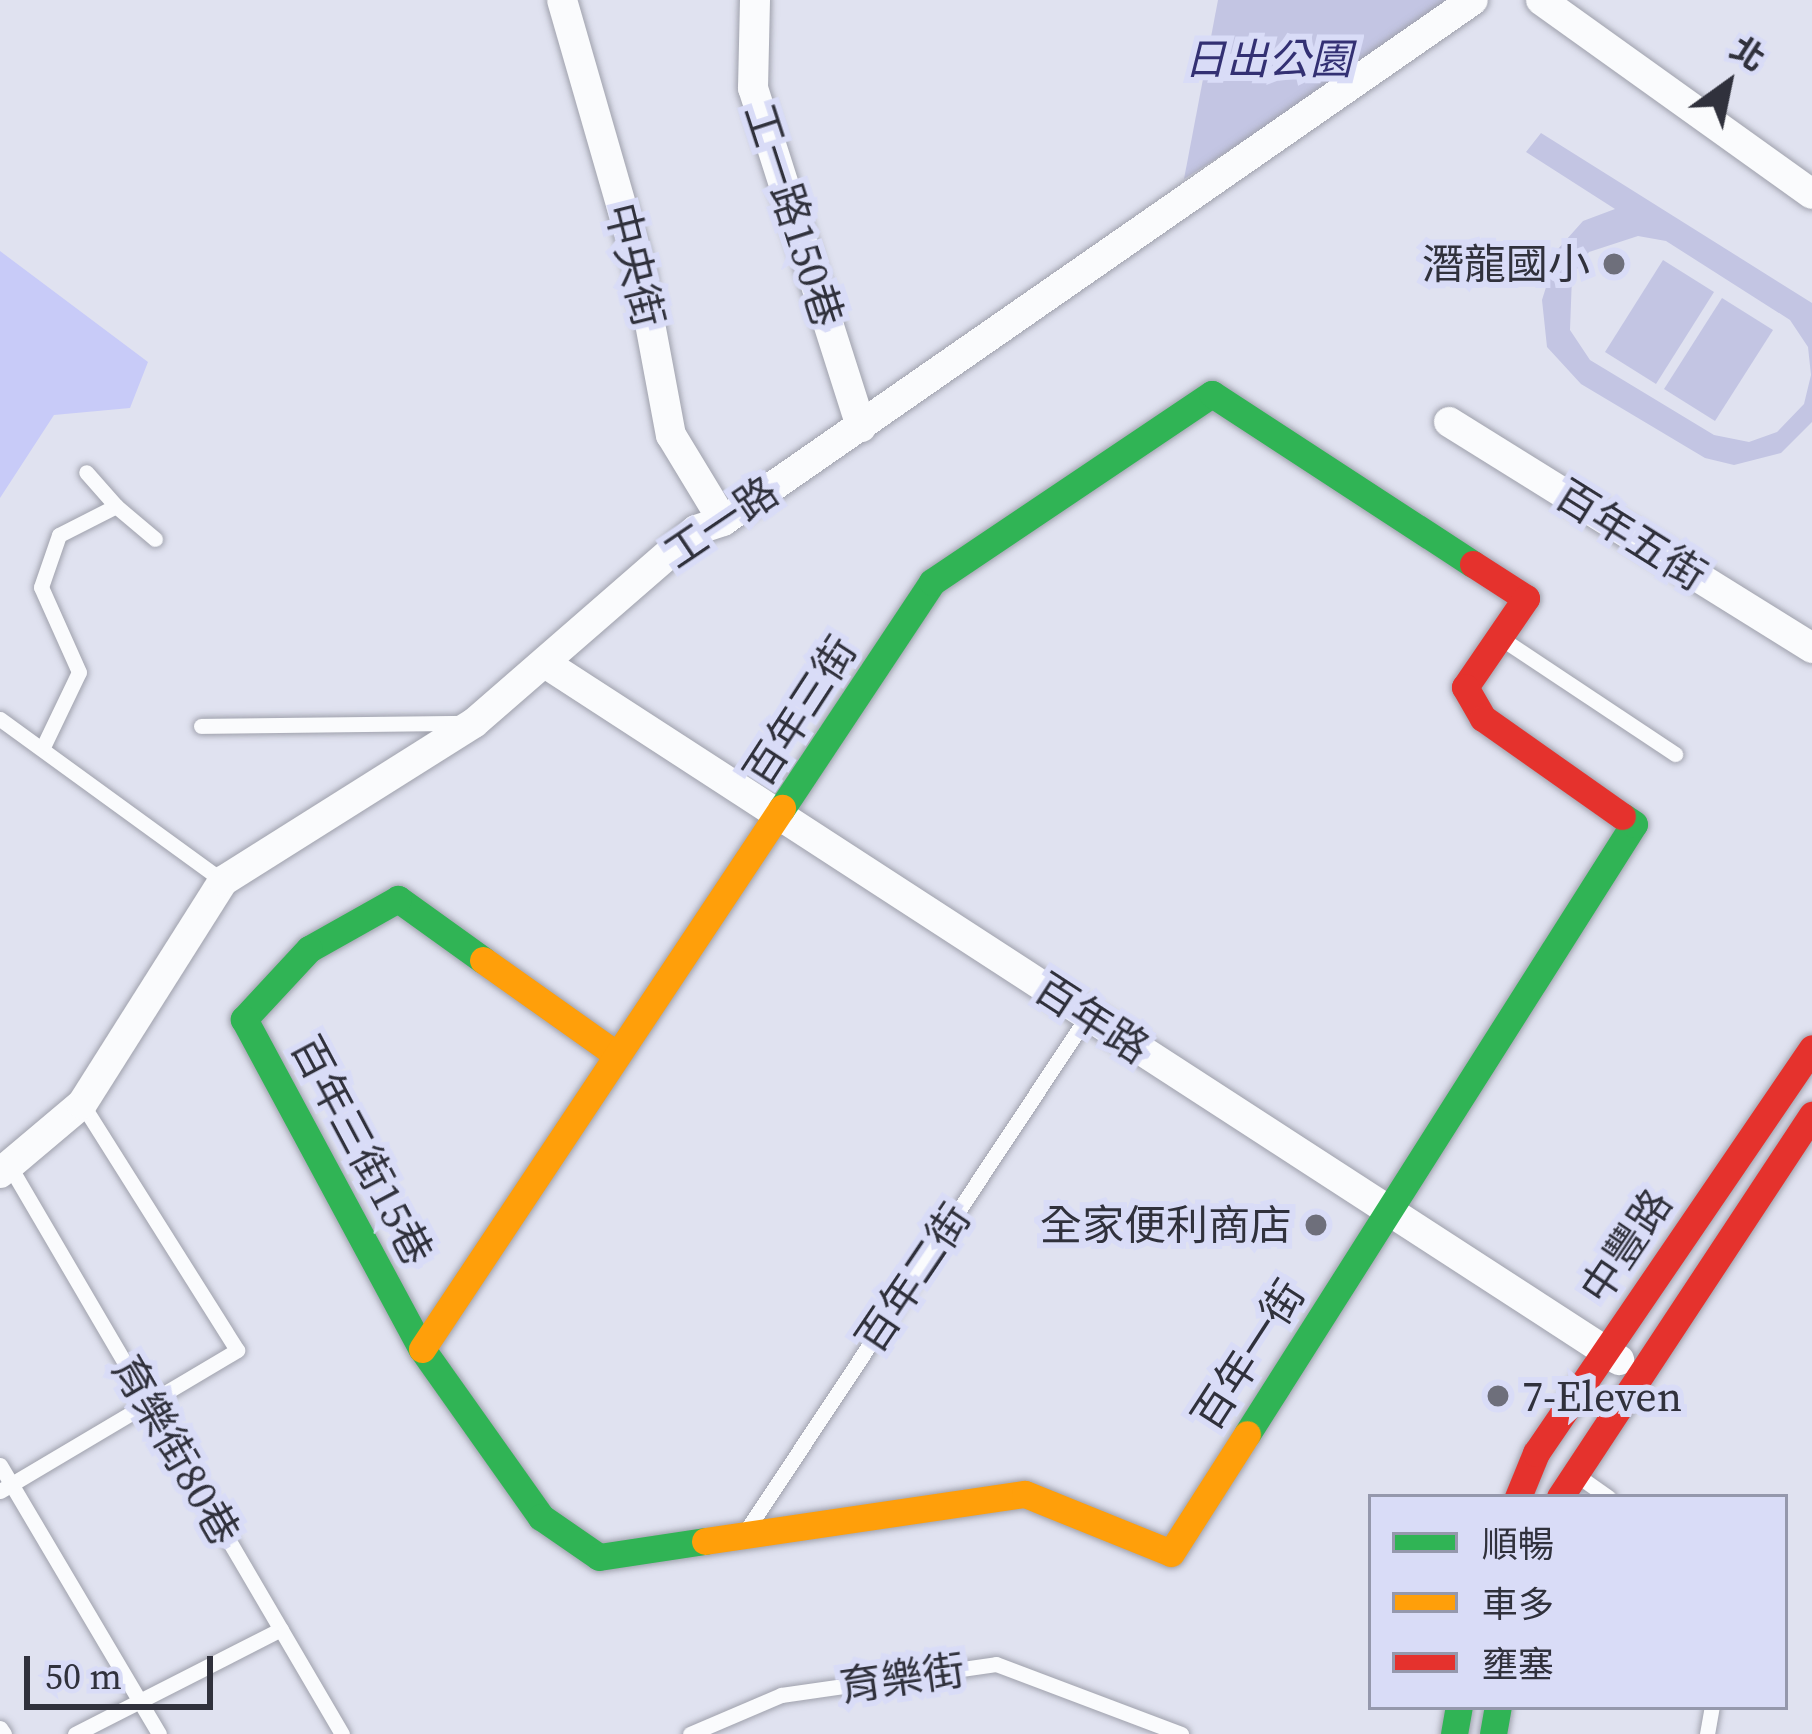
<!DOCTYPE html>
<meta charset="utf-8">
<style>
body{margin:0}
#map{position:relative;width:1812px;height:1734px;overflow:hidden;background:#e0e2f0;font-family:"Source Serif 4","Noto Sans TC",serif}
div>[style]{position:absolute}
[style*='--x']{left:calc(var(--x)*1px);top:calc(var(--y)*1px);width:calc(var(--w)*1px);rotate:calc(var(--a)*1deg)}
.green>*{inset:0;background:#c3c5e3}
.water>*{inset:0;background:#c8cbf8}
.roads{filter:drop-shadow(0 0 3px #9fa1ac) drop-shadow(0 0 3px #9fa1ac)}
.lane>*{height:15px;margin:-7.5px;padding:0 7.5px;transform-origin:7.5px;border-radius:7.5px;background:#fafbfd}
.street>*{height:30px;margin:-15px;padding:0 15px;transform-origin:15px;border-radius:15px;background:#fafbfd}
.fast>*{height:27px;margin:-13.5px;padding:0 13.5px;transform-origin:13.5px;border-radius:13.5px;background:#30b455}
.slow>*{height:27px;margin:-13.5px;padding:0 13.5px;transform-origin:13.5px;border-radius:13.5px;background:#ff9f0a}
.jam>*{height:27px;margin:-13.5px;padding:0 13.5px;transform-origin:13.5px;border-radius:13.5px;background:#e5322d}
.dots>*{width:33px;height:33px;translate:-50% -50%;box-sizing:border-box;border:6px solid #d9dcf7;border-radius:50%}
span{translate:-50% -50%;white-space:nowrap;text-align:center;line-height:1.15;-webkit-text-stroke:12px #d9dcf7;paint-order:stroke}
.park-label{font-size:42px;color:#333073;font-style:italic}
.street-label{font-size:42px;color:#30313c}
.poi-label{font-size:42px;color:#30313c}
.right{translate:-100% -50%;text-align:right}
.left{translate:0 -50%;text-align:left}
.legend{position:absolute;left:1368px;top:1494px;width:420px;height:216px;box-sizing:border-box;background:#d9dcf7;border:3px solid #9598ac;margin:0;padding:15px 21px;list-style:none;font-size:36px;color:#30313c}
.legend li{display:flex;align-items:center;gap:24px;height:60px}
.legend b{width:60px;border:3px solid #9598ac}
.north{position:absolute;left:1668px;top:24px;width:120px;height:120px;-webkit-text-stroke:9px #d9dcf7;paint-order:stroke;rotate:33deg;font-size:33px;font-weight:700;line-height:48px;text-align:center;color:#30313c}
.north::after{content:'';display:block;margin:auto;width:42px;height:54px;background:#30313c;clip-path:polygon(50% 0,100% 100%,50% 72%,0 100%)}
.scale{position:absolute;left:24px;top:1656px;width:189px;height:54px;box-sizing:border-box;border:6px solid #30313c;border-top:0;padding-left:15px;font-size:36px;line-height:42px;white-space:nowrap;color:#30313c;-webkit-text-stroke:9px #d9dcf7;paint-order:stroke}
</style>
<div id="map">
<div class="green">
<i style="clip-path:polygon(1218px 0,1466px 0,1184px 179px)"></i>
<i style="clip-path:polygon(evenodd,1541px 133px,1812px 303px,1812px 422px,1781px 453px,1734px 465px,1705px 458px,1581px 384px,1547px 347px,1542px 300px,1558px 249px,1583px 221px,1615px 209px,1526px 152px,1541px 133px,1638px 236px,1666px 241px,1790px 320px,1808px 347px,1811px 375px,1804px 404px,1777px 432px,1749px 442px,1714px 435px,1590px 360px,1570px 330px,1572px 276px,1589px 252px,1638px 236px)"></i>
<i style="clip-path:polygon(1663px 260px,1714px 292px,1656px 384px,1605px 352px)"></i>
<i style="clip-path:polygon(1722px 298px,1773px 330px,1715px 421px,1664px 389px)"></i>
</div>
<div class="water">
<i style="clip-path:polygon(0 251px,148px 362px,130px 408px,54px 415px,0 498px)"></i>
</div>
<div class="roads">
<div class="lane">
<i style="--x:116;--y:506;--w:51;--a:40.2"></i>
<i style="--x:1502;--y:639;--w:208;--a:33.6"></i>
<i style="--x:0;--y:719;--w:276;--a:36"></i>
<i style="--x:201;--y:726;--w:264;--a:-0.7"></i>
<i style="--x:43;--y:747;--w:83;--a:-64.4"></i>
<i style="--x:79;--y:672;--w:93;--a:-114.1"></i>
<i style="--x:41;--y:587;--w:55;--a:-70.9"></i>
<i style="--x:59;--y:535;--w:64;--a:-27"></i>
<i style="--x:116;--y:506;--w:45;--a:-131.4"></i>
<i style="--x:9;--y:1165;--w:659;--a:59.66"></i>
<i style="--x:0;--y:1465;--w:312;--a:59.4"></i>
<i style="--x:1578;--y:1476;--w:37;--a:35"></i>
<i style="--x:0;--y:1491;--w:276;--a:-30.7"></i>
<i style="--x:237;--y:1350;--w:291;--a:-122.2"></i>
<i style="--x:748;--y:1528;--w:615;--a:-56.46"></i>
<i style="--x:0;--y:1728;--w:7;--a:56"></i>
<i style="--x:75;--y:1734;--w:231;--a:-27"></i>
<i style="--x:690;--y:1734;--w:99;--a:-23.2"></i>
<i style="--x:781;--y:1695;--w:217;--a:-8.2"></i>
<i style="--x:996;--y:1664;--w:198;--a:20.7"></i>
<i style="--x:1707;--y:1734;--w:27;--a:-80"></i>
</div>
<div class="street">
<i style="--x:562;--y:0;--w:281;--a:73.9"></i>
<i style="--x:640;--y:270;--w:168;--a:79.4"></i>
<i style="--x:671;--y:435;--w:100;--a:58.8"></i>
<i style="--x:755;--y:0;--w:88;--a:91.3"></i>
<i style="--x:753;--y:88;--w:356;--a:72.3"></i>
<i style="--x:1541;--y:0;--w:333;--a:35.6"></i>
<i style="--x:1449;--y:422;--w:428;--a:31.9"></i>
<i style="--x:548;--y:665;--w:1277;--a:32.98"></i>
<i style="--x:0;--y:1173;--w:107;--a:-40.1"></i>
<i style="--x:82;--y:1104;--w:264;--a:-57.7"></i>
<i style="--x:223;--y:881;--w:297;--a:-32.2"></i>
<i style="--x:474;--y:723;--w:294;--a:-41"></i>
<i style="--x:696;--y:530;--w:28;--a:-18"></i>
<i style="--x:723;--y:521;--w:913;--a:-34.79"></i>
</div>
<div class="fast">
<i style="--x:782;--y:808;--w:271;--a:-56.4"></i>
<i style="--x:932;--y:582;--w:337;--a:-33.9"></i>
<i style="--x:1212;--y:394;--w:311;--a:33.1"></i>
<i style="--x:483;--y:960;--w:105;--a:-144.3"></i>
<i style="--x:398;--y:899;--w:102;--a:150.7"></i>
<i style="--x:309;--y:949;--w:96;--a:132.9"></i>
<i style="--x:244;--y:1019;--w:375;--a:61.7"></i>
<i style="--x:422;--y:1349;--w:206;--a:54.7"></i>
<i style="--x:541;--y:1517;--w:70;--a:34.6"></i>
<i style="--x:599;--y:1557;--w:107;--a:-8.6"></i>
<i style="--x:1247;--y:1434;--w:722;--a:-57.61"></i>
<i style="--x:1634;--y:824;--w:14;--a:-146"></i>
<i style="--x:1454;--y:1734;--w:27;--a:-80"></i>
<i style="--x:1493;--y:1734;--w:27;--a:-80"></i>
</div>
<div class="slow">
<i style="--x:483;--y:960;--w:163;--a:35.3"></i>
<i style="--x:422;--y:1349;--w:650;--a:-56.36"></i>
<i style="--x:705;--y:1541;--w:323;--a:-8.4"></i>
<i style="--x:1025;--y:1494;--w:157;--a:22"></i>
<i style="--x:1171;--y:1553;--w:141;--a:-57.4"></i>
</div>
<div class="jam">
<i style="--x:1473;--y:564;--w:63;--a:32.7"></i>
<i style="--x:1526;--y:598;--w:108;--a:124.4"></i>
<i style="--x:1465;--y:687;--w:36;--a:60"></i>
<i style="--x:1483;--y:718;--w:170;--a:35.2"></i>
<i style="--x:1518;--y:1497;--w:48;--a:-67.8"></i>
<i style="--x:1536;--y:1453;--w:490;--a:-55.7"></i>
<i style="--x:1560;--y:1497;--w:458;--a:-56.6"></i>
</div>
</div>
<div class="dots">
<i style="left:1614px;top:264px;background:#6e6f7b"></i>
<i style="left:1316px;top:1225px;background:#6e6f7b"></i>
<i style="left:1498px;top:1396px;background:#6e6f7b"></i>
</div>
<div class="park-label">
<span style="left:1268px;top:59px">日出公園</span>
</div>
<div class="street-label">
<span style="left:794px;top:215px;rotate:72deg">工一路150巷</span>
<span style="left:635px;top:265px;rotate:76deg">中央街</span>
<span style="left:721px;top:522px;rotate:-34deg">工一路</span>
<span style="left:1631px;top:535px;rotate:32deg">百年五街</span>
<span style="left:800px;top:711px;rotate:-57deg">百年三街</span>
<span style="left:1092px;top:1018px;rotate:33deg">百年路</span>
<span style="left:362px;top:1150px;rotate:62deg">百年三街15巷</span>
<span style="left:1626px;top:1246px;rotate:-56deg">中豐路</span>
<span style="left:913px;top:1278px;rotate:-56deg">百年二街</span>
<span style="left:1248px;top:1355px;rotate:-57deg">百年一街</span>
<span style="left:176px;top:1450px;rotate:60deg">育樂街80巷</span>
<span style="left:902px;top:1678px;rotate:-8deg">育樂街</span>
</div>
<div class="poi-label">
<span class="right" style="left:1590px;top:264px">潛龍國小</span>
<span class="right" style="left:1292px;top:1225px">全家便利商店</span>
<span class="left" style="left:1522px;top:1396px">7-Eleven</span>
</div>
<ul class="legend">
<li><b style="height:15px;background:#30b455"></b>順暢</li>
<li><b style="height:15px;background:#ff9f0a"></b>車多</li>
<li><b style="height:15px;background:#e5322d"></b>壅塞</li>
</ul>
<div class="north">北</div>
<div class="scale">50 m</div>
</div>
